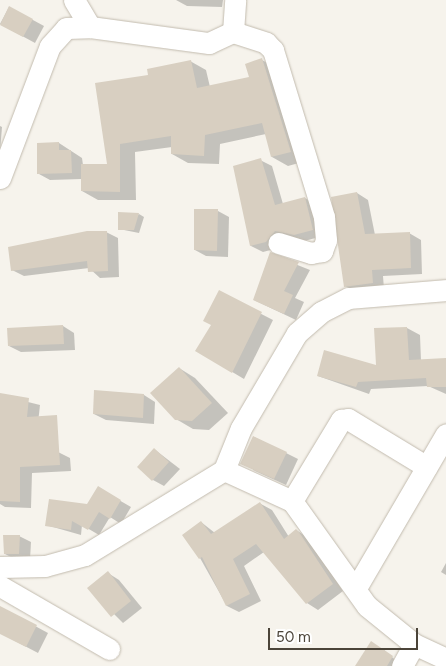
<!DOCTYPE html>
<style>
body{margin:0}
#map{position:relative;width:446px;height:666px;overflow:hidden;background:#f6f3ec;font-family:Figtree,sans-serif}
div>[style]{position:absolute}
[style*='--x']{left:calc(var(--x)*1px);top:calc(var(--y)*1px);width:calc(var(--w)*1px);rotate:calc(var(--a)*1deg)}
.shadow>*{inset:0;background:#0003}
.building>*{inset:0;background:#d8cfc1}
.roads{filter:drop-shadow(0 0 1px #c2bbae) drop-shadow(0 0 1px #c2bbae)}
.minor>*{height:21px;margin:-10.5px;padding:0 10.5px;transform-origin:10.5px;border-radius:10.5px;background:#fff}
span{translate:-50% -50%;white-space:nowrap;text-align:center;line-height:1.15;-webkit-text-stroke:4px #fff;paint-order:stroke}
.scale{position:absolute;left:268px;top:628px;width:150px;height:22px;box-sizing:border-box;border:2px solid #4b4439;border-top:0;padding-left:6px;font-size:15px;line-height:18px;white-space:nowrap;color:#4b4439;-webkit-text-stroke:4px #fff;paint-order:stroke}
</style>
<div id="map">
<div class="shadow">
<i style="clip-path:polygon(176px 0,223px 0,222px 7px,187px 6px)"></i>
<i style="clip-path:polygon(9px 7px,44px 26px,35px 43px,0 24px)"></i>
<i style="clip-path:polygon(262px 60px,278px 69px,306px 161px,288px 166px,272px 157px,266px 134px,220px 144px,219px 164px,188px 163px,172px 154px,172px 147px,135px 152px,136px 200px,98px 200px,82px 191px,82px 179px,50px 180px,39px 174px,59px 143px,82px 158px,83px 165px,108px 165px,149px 76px,190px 61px,206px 70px,210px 87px,250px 78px)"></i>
<i style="clip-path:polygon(0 126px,2px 127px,0 152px)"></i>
<i style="clip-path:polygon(260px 160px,272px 166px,283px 204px,305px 198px,316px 205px,323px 236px,263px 252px,251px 246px)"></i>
<i style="clip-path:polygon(357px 193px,368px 200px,375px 235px,409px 233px,421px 240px,422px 274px,383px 276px,384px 289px,357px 292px,345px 286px)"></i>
<i style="clip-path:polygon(218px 211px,229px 217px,228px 257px,206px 256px,195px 250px)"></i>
<i style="clip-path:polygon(139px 214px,144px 217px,139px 233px,119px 229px)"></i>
<i style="clip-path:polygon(106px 232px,118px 238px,119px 277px,100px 278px,89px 268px,24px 276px,12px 270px)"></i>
<i style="clip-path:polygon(270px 254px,310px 270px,295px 298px,304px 302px,296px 320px,254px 300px)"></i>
<i style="clip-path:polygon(219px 292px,273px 320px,244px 379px,197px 351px,212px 325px)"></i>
<i style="clip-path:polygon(63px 326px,74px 333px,75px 350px,21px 352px,9px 346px)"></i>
<i style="clip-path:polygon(407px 328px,420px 335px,421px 361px,446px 360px,446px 394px,428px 386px,371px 389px,369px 394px,318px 376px,377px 366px)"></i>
<i style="clip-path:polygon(179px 368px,195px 378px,228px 413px,209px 430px,193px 429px,176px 419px)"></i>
<i style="clip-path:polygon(0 395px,40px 405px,37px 432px,0 423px)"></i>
<i style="clip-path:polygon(144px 395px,155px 402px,154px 424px,106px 420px,94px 414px)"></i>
<i style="clip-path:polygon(254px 437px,298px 459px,286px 485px,253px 470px)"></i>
<i style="clip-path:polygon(154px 449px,180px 469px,164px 486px,153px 480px)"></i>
<i style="clip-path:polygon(0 451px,58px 452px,70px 458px,71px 471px,32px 473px,31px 508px,5px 507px,0 504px)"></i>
<i style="clip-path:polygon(98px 488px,131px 507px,121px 524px,110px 517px,99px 535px,82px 525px,81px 535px,46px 525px,88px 506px)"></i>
<i style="clip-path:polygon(261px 504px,272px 510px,289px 537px,296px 530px,307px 537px,343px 591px,318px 610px,307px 603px,264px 552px,244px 566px,261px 601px,239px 612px,227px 606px,200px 558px,201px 522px,215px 533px)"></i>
<i style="clip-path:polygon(19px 536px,31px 542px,30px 560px,17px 560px,5px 554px)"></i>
<i style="clip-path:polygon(446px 563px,446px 575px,441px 572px)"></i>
<i style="clip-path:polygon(108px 573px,119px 580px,142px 608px,123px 623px,89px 589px)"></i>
<i style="clip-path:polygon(0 607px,48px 633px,38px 653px,0 633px)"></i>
<i style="clip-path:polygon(383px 649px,402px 666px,356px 666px)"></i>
</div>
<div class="building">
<i style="clip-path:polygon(9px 6px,33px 19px,23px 37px,0 25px)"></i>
<i style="clip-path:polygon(262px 58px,291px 152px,271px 157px,262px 123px,205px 135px,204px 156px,171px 154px,171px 136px,120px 144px,120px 192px,81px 191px,81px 164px,107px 164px,95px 83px,148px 75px,147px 69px,191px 60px,197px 88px,249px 77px,245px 64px)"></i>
<i style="clip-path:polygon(59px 142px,59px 150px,71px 150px,72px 173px,37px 174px,37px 143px)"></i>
<i style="clip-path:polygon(261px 158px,275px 205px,305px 197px,313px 230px,294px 235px,275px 231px,266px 242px,250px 246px,233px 166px)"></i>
<i style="clip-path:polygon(357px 192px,365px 234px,410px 232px,411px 268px,372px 270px,373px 283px,344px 287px,331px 197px)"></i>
<i style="clip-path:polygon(194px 209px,218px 209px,217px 251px,194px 250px)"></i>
<i style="clip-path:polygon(118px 212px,139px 213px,134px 230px,118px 230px)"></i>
<i style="clip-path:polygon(87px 231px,107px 231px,108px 271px,88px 272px,87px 261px,11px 271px,8px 247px)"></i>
<i style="clip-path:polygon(270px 252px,299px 262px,284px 291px,293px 295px,284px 314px,253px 300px)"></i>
<i style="clip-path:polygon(219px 290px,262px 312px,232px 373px,195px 351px,211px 325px,203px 321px)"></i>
<i style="clip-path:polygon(63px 325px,64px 344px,8px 346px,7px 328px)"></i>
<i style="clip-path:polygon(407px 327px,409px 360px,446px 358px,446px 387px,427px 387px,426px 378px,358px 382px,356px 387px,317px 376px,324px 350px,376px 365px,374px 328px)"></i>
<i style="clip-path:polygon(179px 367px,212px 403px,192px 421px,175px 420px,150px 393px)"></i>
<i style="clip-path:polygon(94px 390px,144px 394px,143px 418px,93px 414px)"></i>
<i style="clip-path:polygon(0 393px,29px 398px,27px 417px,57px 415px,60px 465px,20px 467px,20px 502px,0 501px)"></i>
<i style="clip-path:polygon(253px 436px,287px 452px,274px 479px,240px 464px)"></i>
<i style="clip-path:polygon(154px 448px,169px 462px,152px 481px,137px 467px)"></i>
<i style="clip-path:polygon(98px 486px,121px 500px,110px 519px,99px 512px,88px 530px,72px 521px,71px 530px,45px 526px,49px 499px,87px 504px)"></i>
<i style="clip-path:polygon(260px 502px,284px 539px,296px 529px,299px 532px,333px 584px,306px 604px,256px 544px,233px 559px,250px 594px,226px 606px,202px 557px,199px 559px,182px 535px,201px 521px,211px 534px)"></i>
<i style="clip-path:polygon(3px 535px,20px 535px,19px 554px,4px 554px)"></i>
<i style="clip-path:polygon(108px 571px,131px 601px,111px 617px,87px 588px)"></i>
<i style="clip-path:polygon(0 606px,37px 625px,26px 647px,0 634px)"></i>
<i style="clip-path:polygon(371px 641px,393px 656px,387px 666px,355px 666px)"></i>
</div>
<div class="roads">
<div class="minor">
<i style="--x:74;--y:0;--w:31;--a:59"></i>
<i style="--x:233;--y:32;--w:35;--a:18"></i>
<i style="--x:266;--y:43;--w:10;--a:45"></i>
<i style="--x:273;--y:50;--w:175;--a:73"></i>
<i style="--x:324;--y:217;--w:23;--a:85"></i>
<i style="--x:326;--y:240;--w:12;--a:110"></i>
<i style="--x:322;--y:251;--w:11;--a:170"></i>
<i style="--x:311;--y:253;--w:34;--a:-163"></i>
<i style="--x:0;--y:178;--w:141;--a:-69.3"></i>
<i style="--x:50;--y:46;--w:24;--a:-48"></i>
<i style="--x:66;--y:28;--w:24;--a:-2"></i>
<i style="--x:90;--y:27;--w:120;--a:7.7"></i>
<i style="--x:209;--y:43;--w:26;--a:-25"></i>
<i style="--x:233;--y:32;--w:32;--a:-86"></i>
<i style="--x:224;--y:470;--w:45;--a:-68"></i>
<i style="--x:241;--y:428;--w:110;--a:-59.5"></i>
<i style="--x:297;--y:333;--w:32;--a:-41"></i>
<i style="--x:321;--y:312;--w:31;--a:-27"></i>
<i style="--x:349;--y:298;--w:97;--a:-4.7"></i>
<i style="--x:292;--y:501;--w:95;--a:-58.8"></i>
<i style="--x:341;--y:420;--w:7;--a:-8"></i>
<i style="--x:348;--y:419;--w:92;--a:31.3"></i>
<i style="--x:0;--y:567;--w:45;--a:-1.3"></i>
<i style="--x:45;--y:566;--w:41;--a:-15.4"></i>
<i style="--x:85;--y:555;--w:163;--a:-31.4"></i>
<i style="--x:224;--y:470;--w:75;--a:24.5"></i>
<i style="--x:292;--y:501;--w:129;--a:54.5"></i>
<i style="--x:367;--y:606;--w:60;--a:39"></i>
<i style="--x:414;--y:644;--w:35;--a:25"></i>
<i style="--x:0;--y:586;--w:126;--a:30"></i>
<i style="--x:356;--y:588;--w:178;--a:-59.7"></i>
<i style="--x:402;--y:666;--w:25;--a:-61"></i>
</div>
</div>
<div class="scale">50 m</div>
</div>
